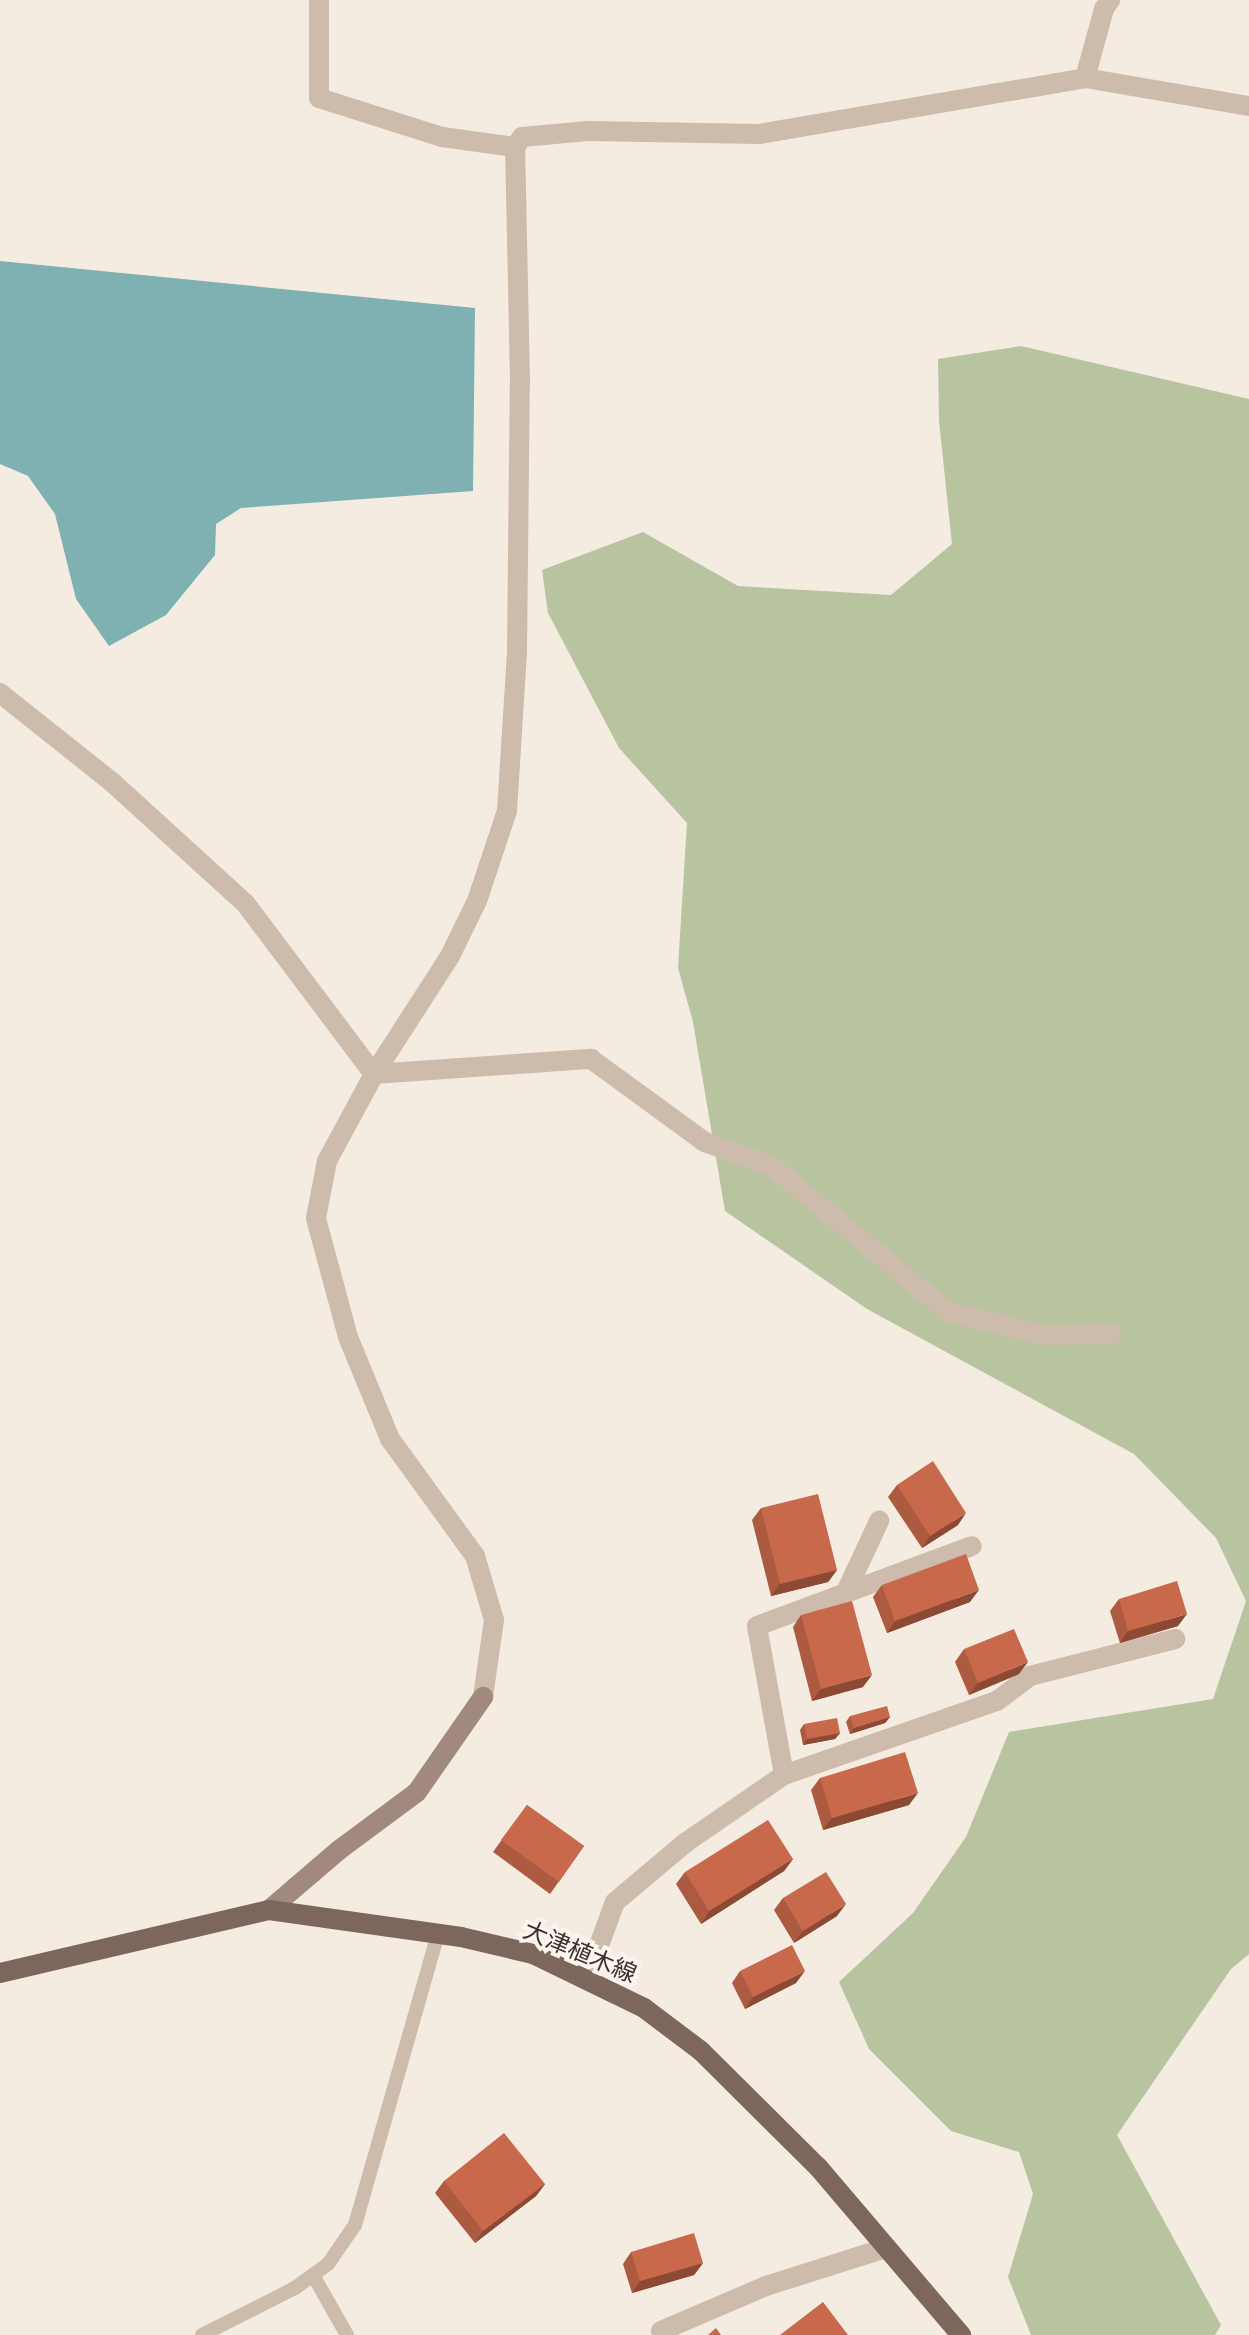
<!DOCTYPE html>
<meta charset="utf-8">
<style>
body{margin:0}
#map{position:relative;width:1249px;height:2335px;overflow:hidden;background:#f4ebe1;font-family:Raleway,"Noto Sans JP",sans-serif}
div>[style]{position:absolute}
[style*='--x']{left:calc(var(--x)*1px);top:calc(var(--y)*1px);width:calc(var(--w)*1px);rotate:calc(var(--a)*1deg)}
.green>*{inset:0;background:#b8c4a0}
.water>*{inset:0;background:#7fb0b2}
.lane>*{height:14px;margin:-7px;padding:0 7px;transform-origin:7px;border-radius:7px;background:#cdbbac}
.street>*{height:20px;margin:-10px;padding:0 10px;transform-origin:10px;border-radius:10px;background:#cdbbac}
.secondary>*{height:20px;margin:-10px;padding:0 10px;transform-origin:10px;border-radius:10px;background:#a18a7d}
.primary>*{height:20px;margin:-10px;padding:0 10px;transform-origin:10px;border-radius:10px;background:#7d675c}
.wall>*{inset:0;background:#ac5a40}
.shaded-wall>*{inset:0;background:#8c4a34}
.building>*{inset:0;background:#c8694b}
span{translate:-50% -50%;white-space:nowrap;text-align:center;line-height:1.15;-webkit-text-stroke:8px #fbf5ee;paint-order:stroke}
.street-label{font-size:24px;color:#3b302b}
</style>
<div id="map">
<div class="green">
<i style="clip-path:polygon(1021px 346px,1249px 399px,1249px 1954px,1231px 1969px,1117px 2135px,1221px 2325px,1215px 2335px,1031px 2335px,1008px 2277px,1033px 2194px,1019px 2152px,951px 2131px,869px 2049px,839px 1982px,913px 1913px,966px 1837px,1009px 1732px,1213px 1699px,1246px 1601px,1216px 1538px,1134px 1454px,867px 1309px,725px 1211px,693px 1022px,678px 968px,687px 823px,619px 748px,548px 613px,542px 570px,643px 532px,738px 586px,891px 595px,952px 544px,939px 421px,938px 359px)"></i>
</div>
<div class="water">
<i style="clip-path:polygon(0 261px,475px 308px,473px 491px,241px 508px,216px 524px,215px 555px,166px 615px,109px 646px,76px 599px,55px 514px,28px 476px,0 464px)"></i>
</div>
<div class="lane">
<i style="--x:313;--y:2275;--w:69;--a:60.5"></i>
<i style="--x:202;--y:2335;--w:104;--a:-26.8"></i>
<i style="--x:295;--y:2288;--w:41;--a:-36"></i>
<i style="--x:328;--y:2264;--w:47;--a:-55.3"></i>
<i style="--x:355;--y:2225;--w:303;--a:-74.1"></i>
</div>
<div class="street">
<i style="--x:319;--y:0;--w:98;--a:90"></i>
<i style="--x:319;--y:98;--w:129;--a:17.6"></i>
<i style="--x:442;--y:137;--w:74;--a:7.8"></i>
<i style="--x:1085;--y:78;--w:72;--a:-74.6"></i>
<i style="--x:1104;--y:9;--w:11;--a:-56"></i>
<i style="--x:0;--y:693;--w:144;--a:38.5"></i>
<i style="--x:113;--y:783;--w:178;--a:42.3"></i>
<i style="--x:245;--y:903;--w:214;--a:53"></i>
<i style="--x:374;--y:1074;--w:218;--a:-4"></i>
<i style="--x:591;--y:1059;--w:141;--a:36.1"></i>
<i style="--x:705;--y:1142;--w:72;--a:20.2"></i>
<i style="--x:773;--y:1167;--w:227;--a:39.6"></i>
<i style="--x:948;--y:1312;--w:99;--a:13.5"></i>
<i style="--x:1044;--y:1335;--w:68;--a:-0.8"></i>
<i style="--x:845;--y:1594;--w:81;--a:-65"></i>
<i style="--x:483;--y:1697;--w:78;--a:-81.9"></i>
<i style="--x:494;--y:1620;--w:67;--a:-106.5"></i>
<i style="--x:475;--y:1556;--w:145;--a:-126"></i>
<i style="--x:390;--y:1439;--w:110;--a:-112.4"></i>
<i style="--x:348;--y:1337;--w:123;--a:-105.1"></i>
<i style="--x:316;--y:1218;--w:58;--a:-79.1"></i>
<i style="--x:327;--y:1161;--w:99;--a:-61.6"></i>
<i style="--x:374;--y:1074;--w:140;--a:-57.2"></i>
<i style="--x:450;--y:956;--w:61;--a:-63.9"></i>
<i style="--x:477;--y:901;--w:95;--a:-71.6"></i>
<i style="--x:507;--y:811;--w:160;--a:-86.4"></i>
<i style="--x:517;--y:651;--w:269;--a:-89.4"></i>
<i style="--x:520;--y:382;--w:235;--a:-91.2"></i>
<i style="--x:515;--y:147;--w:12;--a:-55"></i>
<i style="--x:522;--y:137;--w:66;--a:-5.2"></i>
<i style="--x:588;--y:131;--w:171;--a:1"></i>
<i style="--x:759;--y:134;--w:331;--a:-9.7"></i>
<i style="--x:1085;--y:78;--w:166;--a:9.7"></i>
<i style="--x:784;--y:1775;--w:151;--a:-100.3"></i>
<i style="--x:757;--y:1626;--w:229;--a:-20.4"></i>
<i style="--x:587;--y:1978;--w:81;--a:-69.8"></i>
<i style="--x:615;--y:1902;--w:92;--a:-40.1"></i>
<i style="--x:685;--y:1843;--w:120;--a:-34.5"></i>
<i style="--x:784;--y:1775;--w:225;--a:-19.2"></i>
<i style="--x:997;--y:1701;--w:41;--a:-37.1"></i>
<i style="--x:1030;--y:1676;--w:150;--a:-14.3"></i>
<i style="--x:661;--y:2331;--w:114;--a:-23.2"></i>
<i style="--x:766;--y:2286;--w:126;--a:-17.6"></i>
</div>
<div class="secondary">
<i style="--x:269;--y:1910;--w:92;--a:-40.6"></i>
<i style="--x:339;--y:1850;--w:97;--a:-36.6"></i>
<i style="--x:417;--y:1792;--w:116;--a:-55.2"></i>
</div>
<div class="primary">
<i style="--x:0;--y:1973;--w:276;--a:-13.2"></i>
<i style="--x:269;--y:1910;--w:194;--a:8"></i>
<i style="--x:461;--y:1937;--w:74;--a:13.3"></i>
<i style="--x:533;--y:1954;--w:123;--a:25.9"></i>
<i style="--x:644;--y:2008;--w:71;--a:37"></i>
<i style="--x:701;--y:2051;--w:165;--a:44.8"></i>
<i style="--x:818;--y:2167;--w:221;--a:49.6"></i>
</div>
<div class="wall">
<i style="clip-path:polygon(897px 1485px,958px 1525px,922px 1548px,888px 1497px)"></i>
<i style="clip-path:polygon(761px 1508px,837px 1570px,828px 1582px,771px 1596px,752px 1520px)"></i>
<i style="clip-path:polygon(882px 1585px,970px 1602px,887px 1633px,873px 1597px)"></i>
<i style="clip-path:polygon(1119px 1599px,1178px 1626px,1120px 1643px,1110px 1611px)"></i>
<i style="clip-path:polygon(801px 1615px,863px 1687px,812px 1701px,793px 1627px)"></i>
<i style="clip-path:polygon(964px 1649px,1019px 1674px,969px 1695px,955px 1662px)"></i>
<i style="clip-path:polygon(850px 1716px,890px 1717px,885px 1723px,850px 1734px,846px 1722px)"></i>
<i style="clip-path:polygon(804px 1724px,840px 1733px,835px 1739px,803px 1745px,800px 1730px)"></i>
<i style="clip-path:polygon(820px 1778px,909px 1805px,823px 1830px,811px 1790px)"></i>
<i style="clip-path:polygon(527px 1805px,584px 1846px,550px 1894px,493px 1852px)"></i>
<i style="clip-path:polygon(793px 1859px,784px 1871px,701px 1924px,676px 1884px,685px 1872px)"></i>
<i style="clip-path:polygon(783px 1898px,837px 1916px,794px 1943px,774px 1910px)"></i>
<i style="clip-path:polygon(740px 1971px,796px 1983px,745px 2009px,732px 1983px)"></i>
<i style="clip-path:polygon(444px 2181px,545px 2184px,536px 2196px,475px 2243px,435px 2193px)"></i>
<i style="clip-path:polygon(631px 2252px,703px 2263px,694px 2275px,632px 2293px,623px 2264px)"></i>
</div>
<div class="shaded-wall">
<i style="clip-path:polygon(966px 1513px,958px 1525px,922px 1548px,930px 1536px)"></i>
<i style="clip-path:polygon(837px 1570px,828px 1582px,771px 1596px,780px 1584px)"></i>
<i style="clip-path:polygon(979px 1590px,970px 1602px,887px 1633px,895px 1621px)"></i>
<i style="clip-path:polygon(1187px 1614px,1178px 1626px,1120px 1643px,1128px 1631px)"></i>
<i style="clip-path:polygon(1028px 1662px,1019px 1674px,969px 1695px,978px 1683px)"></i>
<i style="clip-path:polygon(872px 1675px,863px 1687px,812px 1701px,821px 1689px)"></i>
<i style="clip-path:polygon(890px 1717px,885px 1723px,850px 1734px,854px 1728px)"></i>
<i style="clip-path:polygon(840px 1733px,835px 1739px,803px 1745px,807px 1739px)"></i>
<i style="clip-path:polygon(918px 1793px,909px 1805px,823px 1830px,832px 1818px)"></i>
<i style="clip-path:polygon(793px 1859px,784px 1871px,701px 1924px,709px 1911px)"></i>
<i style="clip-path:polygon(846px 1904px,837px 1916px,794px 1943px,803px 1931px)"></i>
<i style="clip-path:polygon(805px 1971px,796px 1983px,745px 2009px,753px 1997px)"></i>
<i style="clip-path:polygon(545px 2184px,536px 2196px,475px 2243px,483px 2231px)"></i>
<i style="clip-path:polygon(703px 2263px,694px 2275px,632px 2293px,640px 2281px)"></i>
</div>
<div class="building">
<i style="clip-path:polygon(933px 1461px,966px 1513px,930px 1536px,897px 1485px)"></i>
<i style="clip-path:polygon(818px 1494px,837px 1570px,780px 1584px,761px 1508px)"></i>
<i style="clip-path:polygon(966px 1554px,979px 1590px,895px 1621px,882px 1585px)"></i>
<i style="clip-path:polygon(1177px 1581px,1187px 1614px,1128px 1631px,1119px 1599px)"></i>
<i style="clip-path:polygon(852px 1601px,872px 1675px,821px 1689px,801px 1615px)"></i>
<i style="clip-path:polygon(1014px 1629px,1028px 1662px,978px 1683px,964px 1649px)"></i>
<i style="clip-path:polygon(887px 1706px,890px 1717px,854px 1728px,850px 1716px)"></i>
<i style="clip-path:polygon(837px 1718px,840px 1733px,807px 1739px,804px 1724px)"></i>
<i style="clip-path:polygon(905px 1752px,918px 1793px,832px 1818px,820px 1778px)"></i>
<i style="clip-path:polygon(527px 1805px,584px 1846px,559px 1882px,501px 1840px)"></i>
<i style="clip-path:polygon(768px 1820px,793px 1859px,709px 1911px,685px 1872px)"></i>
<i style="clip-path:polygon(826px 1872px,846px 1904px,803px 1931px,783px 1898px)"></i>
<i style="clip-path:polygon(792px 1945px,805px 1971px,753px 1997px,740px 1971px)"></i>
<i style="clip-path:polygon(504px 2133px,545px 2184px,483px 2231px,444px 2181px)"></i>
<i style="clip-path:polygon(694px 2233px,703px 2263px,640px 2281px,631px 2252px)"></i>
<i style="clip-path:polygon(823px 2302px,848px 2335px,780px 2335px)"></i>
<i style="clip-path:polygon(716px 2328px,721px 2335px,708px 2335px)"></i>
</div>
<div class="street-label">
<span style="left:580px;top:1952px;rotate:23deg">大津植木線</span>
</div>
</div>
